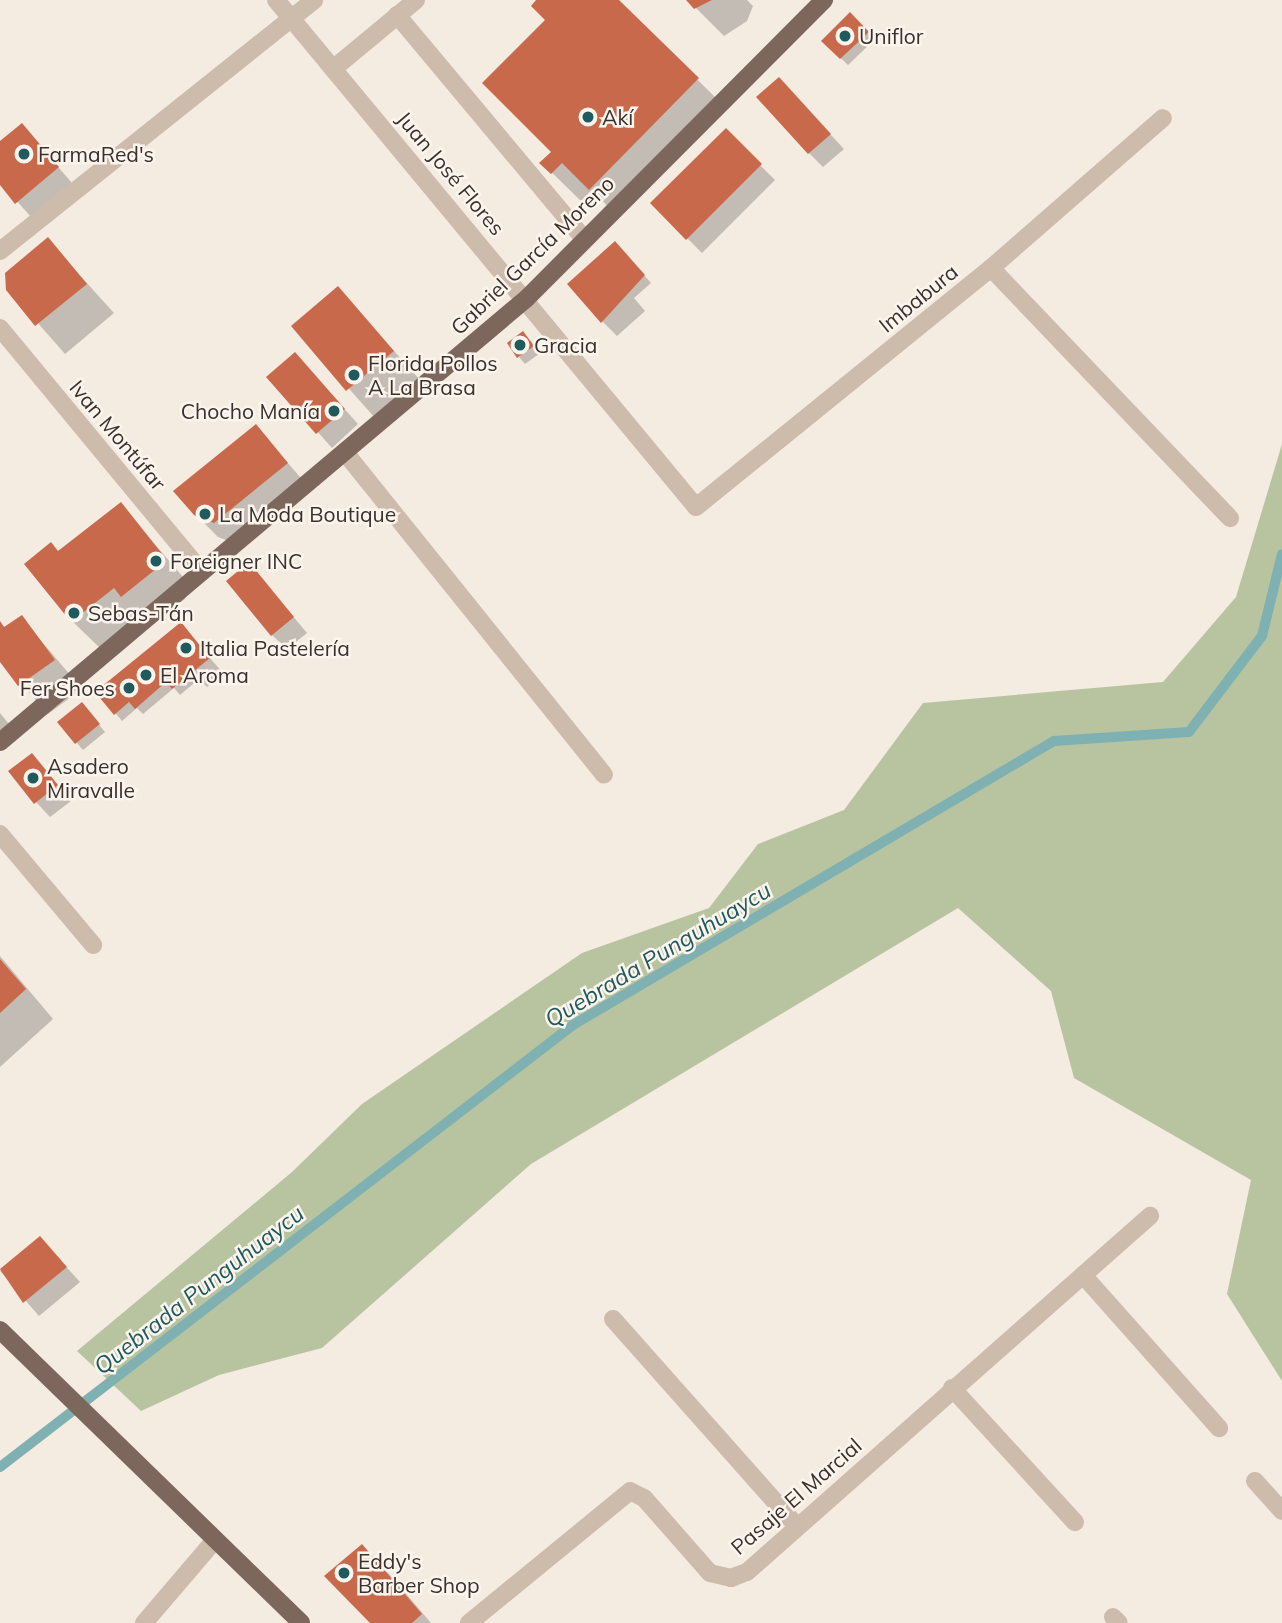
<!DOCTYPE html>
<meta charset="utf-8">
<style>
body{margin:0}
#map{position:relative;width:1282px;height:1623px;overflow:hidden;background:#f4ebe1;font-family:Mulish,sans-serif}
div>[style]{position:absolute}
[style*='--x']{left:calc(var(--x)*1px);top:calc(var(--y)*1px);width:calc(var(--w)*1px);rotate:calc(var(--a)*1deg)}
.green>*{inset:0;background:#b8c4a0}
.shadow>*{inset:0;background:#0003}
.stream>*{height:10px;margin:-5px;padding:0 5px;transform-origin:5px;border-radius:5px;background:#7fb0b2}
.building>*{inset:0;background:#c8694b}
.minor>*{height:18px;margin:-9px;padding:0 9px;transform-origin:9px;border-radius:9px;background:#cdbbac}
.major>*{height:18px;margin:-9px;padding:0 9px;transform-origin:9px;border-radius:9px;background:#7d675c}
.dots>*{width:19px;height:19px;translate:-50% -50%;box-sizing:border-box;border:4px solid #fbf5ee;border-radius:50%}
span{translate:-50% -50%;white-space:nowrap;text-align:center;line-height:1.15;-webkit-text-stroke:5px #fbf5ee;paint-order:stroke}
.poi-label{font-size:21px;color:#3b302b}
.left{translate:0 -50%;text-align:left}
.right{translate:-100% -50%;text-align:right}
.street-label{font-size:21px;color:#3b302b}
.water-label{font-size:23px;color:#1f5a5e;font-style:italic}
</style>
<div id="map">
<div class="green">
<i style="clip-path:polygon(1282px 444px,1282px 1381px,1227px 1294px,1251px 1180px,1074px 1078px,1051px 991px,958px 908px,531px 1164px,322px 1348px,219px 1375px,141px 1411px,77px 1351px,292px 1172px,362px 1104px,582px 953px,709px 908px,758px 844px,844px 810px,923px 703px,1163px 682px,1236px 597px)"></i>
</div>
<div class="shadow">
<i style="clip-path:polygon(539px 0,617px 0,726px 108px,618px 217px,592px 190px,581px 201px,542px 163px,553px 152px,548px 20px)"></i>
<i style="clip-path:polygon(688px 0,747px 0,753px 6px,747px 21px,724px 36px)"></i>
<i style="clip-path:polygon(850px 15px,874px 40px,848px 65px,823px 41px)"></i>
<i style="clip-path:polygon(793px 94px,844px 149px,823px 167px,809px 153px)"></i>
<i style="clip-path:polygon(22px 125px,72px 183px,31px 217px,0 182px,0 143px)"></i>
<i style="clip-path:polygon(726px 131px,775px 180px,702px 253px,653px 204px)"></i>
<i style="clip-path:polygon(48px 240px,114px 313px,65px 354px,8px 289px)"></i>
<i style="clip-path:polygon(622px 250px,651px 283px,634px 298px,645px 311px,617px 336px,602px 321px)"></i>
<i style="clip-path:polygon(338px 289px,421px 381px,376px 419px,293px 326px)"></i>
<i style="clip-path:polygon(530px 340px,539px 354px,525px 364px,519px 357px)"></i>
<i style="clip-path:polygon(295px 354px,358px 424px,332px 448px,269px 377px)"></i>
<i style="clip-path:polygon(256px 427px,308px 486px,237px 544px,218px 537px,195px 514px)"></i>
<i style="clip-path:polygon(120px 504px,190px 585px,185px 599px,151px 624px,101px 649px,72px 621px,58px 553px)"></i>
<i style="clip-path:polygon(249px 564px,307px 633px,287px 649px,272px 635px)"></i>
<i style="clip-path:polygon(21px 617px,82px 689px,48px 714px,0 659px,0 623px,6px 628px)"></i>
<i style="clip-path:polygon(181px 625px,223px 673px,207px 687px,199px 679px,180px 695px,174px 688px,143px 714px,137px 708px,122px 721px,98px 692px)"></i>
<i style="clip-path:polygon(88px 711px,105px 732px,83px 750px,59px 722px)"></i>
<i style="clip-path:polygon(0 713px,18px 735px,0 749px)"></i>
<i style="clip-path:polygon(32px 755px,71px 801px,50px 817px,36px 802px)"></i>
<i style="clip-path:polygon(0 956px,53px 1019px,0 1067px)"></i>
<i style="clip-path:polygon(40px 1238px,80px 1282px,39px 1316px,0 1271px)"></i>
<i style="clip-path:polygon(362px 1547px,390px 1575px,431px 1623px,373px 1623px)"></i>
</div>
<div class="stream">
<i style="--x:0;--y:1467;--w:724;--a:-37.65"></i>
<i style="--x:573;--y:1025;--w:559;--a:-30.56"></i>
<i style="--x:1054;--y:741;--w:135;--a:-3.8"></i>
<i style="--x:1189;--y:732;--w:121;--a:-52.8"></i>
<i style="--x:1262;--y:636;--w:84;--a:-76.3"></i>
</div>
<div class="building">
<i style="clip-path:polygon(536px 0,619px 0,699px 78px,589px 190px,562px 163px,551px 174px,539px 163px,551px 152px,482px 83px,545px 20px,531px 6px)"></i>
<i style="clip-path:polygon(686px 0,712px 0,694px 9px)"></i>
<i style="clip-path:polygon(850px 12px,869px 32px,840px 59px,821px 41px)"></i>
<i style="clip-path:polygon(779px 77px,831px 134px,808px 154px,756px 97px)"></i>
<i style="clip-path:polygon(22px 123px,59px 167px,15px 204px,0 185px,0 141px)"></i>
<i style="clip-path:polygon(726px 128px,762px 164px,686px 240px,650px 203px)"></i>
<i style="clip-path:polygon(48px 237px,87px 284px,35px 326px,6px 290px,5px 273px)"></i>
<i style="clip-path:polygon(615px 241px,645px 275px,601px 323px,567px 284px)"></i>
<i style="clip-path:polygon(338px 286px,394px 351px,346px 391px,291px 326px)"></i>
<i style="clip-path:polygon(523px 331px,534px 346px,517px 358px,507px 343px)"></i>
<i style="clip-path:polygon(295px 352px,345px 409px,316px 434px,266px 377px)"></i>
<i style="clip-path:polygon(256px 424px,288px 463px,214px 523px,194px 515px,173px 491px)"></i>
<i style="clip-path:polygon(121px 502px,163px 555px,161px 565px,121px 597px,114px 588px,71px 622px,24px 564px,51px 542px,58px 551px)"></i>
<i style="clip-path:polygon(249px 562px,294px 617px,271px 636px,226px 581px)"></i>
<i style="clip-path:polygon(22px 615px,55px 660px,18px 686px,0 662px,0 621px,4px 627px)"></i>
<i style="clip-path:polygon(181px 622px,210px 658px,172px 689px,166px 682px,135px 709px,129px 702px,114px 715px,95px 692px)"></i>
<i style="clip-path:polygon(82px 702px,100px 724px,75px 744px,57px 722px)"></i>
<i style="clip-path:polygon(32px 753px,58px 785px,34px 804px,8px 771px)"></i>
<i style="clip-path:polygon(0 959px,26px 989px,0 1013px)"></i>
<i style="clip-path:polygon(40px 1236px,67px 1267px,23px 1303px,0 1269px)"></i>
<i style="clip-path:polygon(362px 1544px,422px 1614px,412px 1623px,370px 1623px,324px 1576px)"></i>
</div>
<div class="minor">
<i style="--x:276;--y:0;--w:658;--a:50.36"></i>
<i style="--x:696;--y:507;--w:380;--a:-39"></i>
<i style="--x:991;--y:268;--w:228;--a:-41.1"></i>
<i style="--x:397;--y:15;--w:292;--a:50.1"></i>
<i style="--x:333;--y:69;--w:108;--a:-39.7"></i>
<i style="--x:0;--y:251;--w:402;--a:-38.6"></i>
<i style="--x:991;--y:268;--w:346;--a:46.3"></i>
<i style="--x:0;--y:328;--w:315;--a:50.4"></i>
<i style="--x:347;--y:455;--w:410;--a:51.2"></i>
<i style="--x:0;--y:834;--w:145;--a:50"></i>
<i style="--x:1083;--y:1275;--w:205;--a:48.4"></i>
<i style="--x:613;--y:1319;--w:277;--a:48.4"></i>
<i style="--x:952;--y:1388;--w:182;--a:47.5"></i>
<i style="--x:1255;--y:1481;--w:40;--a:48"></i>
<i style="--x:1113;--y:1617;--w:8;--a:45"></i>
<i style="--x:144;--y:1623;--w:109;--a:-49.5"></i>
<i style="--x:469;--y:1623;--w:208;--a:-39.3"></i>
<i style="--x:630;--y:1491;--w:16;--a:27"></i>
<i style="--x:644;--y:1498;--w:100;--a:48.7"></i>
<i style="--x:710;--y:1573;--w:22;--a:13"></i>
<i style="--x:731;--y:1578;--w:17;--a:-21"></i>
<i style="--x:747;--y:1572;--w:538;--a:-41.46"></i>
</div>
<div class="major">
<i style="--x:0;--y:742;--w:689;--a:-40.11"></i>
<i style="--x:527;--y:298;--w:421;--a:-45.1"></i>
<i style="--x:0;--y:1330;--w:420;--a:44.2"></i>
</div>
<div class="dots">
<i style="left:845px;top:36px;background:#1f5a5e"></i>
<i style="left:588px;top:117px;background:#1f5a5e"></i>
<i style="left:24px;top:154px;background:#1f5a5e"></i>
<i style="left:520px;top:345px;background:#1f5a5e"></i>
<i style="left:354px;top:375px;background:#1f5a5e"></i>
<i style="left:334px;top:411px;background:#1f5a5e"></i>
<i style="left:205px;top:514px;background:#1f5a5e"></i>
<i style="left:156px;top:561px;background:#1f5a5e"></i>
<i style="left:74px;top:613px;background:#1f5a5e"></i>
<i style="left:186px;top:648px;background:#1f5a5e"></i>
<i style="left:146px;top:675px;background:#1f5a5e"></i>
<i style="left:129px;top:688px;background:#1f5a5e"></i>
<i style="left:33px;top:778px;background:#1f5a5e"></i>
<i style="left:344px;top:1573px;background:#1f5a5e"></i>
</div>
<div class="poi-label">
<span class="left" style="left:859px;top:36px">Uniflor</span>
<span class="left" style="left:602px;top:117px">Akí</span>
<span class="left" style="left:38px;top:154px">FarmaRed's</span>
<span class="left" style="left:534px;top:345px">Gracia</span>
<span class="left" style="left:368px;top:375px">Florida Pollos<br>A La Brasa</span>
<span class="right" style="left:320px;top:411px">Chocho Manía</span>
<span class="left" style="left:219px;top:514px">La Moda Boutique</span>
<span class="left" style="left:170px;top:561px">Foreigner INC</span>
<span class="left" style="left:88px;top:613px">Sebas-Tán</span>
<span class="left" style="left:200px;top:648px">Italia Pastelería</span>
<span class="left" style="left:160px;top:675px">El Aroma</span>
<span class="right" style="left:115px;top:688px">Fer Shoes</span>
<span class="left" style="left:47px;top:778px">Asadero<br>Miravalle</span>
<span class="left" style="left:358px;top:1573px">Eddy's<br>Barber Shop</span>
</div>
<div class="street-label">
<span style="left:451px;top:173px;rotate:50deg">Juan José Flores</span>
<span style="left:532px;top:255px;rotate:-44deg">Gabriel García Moreno</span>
<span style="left:918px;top:298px;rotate:-39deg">Imbabura</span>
<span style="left:118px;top:435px;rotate:50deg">Ivan Montúfar</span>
<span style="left:796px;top:1496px;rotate:-41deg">Pasaje El Marcial</span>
</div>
<div class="water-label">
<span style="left:658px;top:955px;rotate:-31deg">Quebrada Punguhuaycu</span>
<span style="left:199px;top:1290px;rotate:-38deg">Quebrada Punguhuaycu</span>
</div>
</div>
